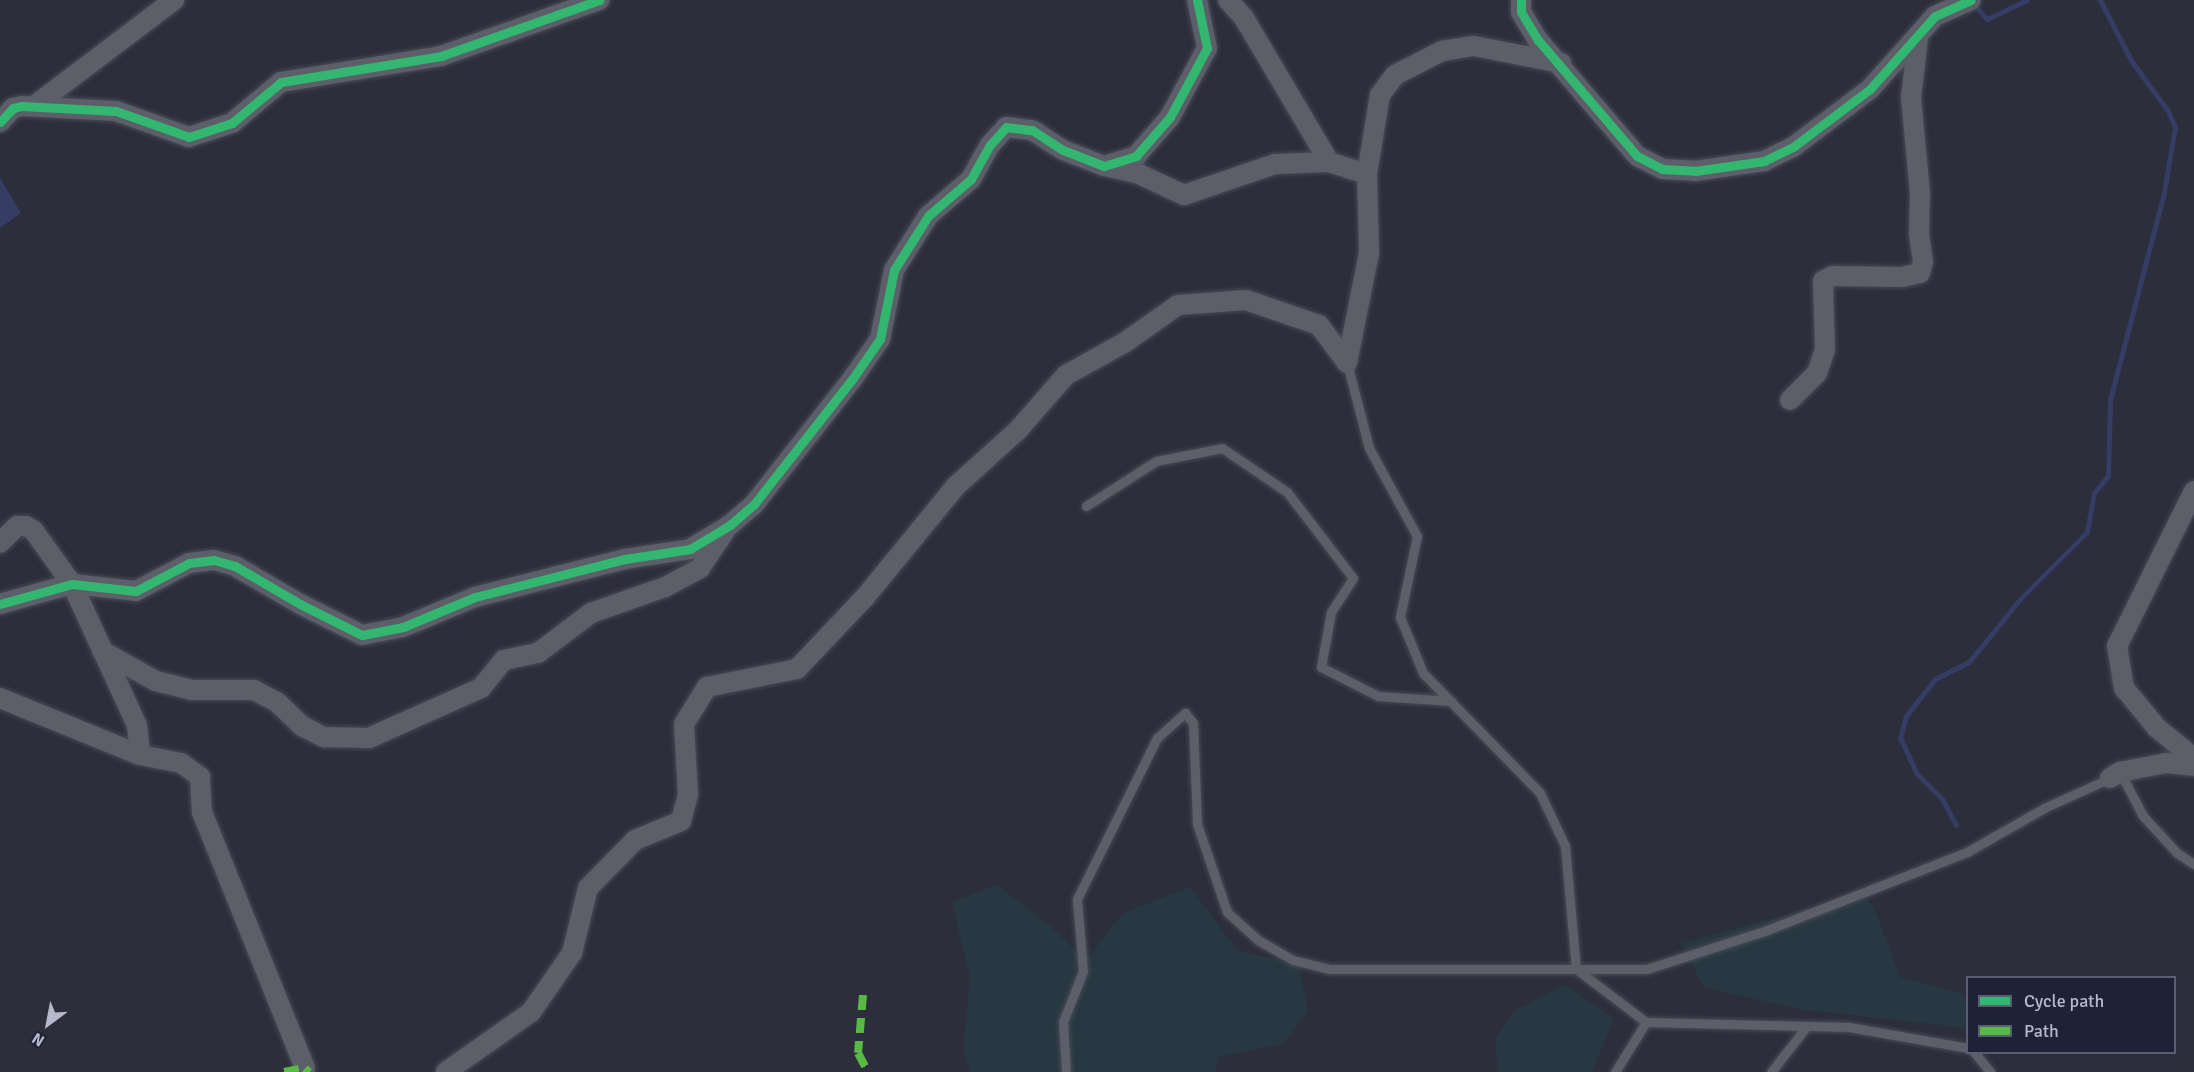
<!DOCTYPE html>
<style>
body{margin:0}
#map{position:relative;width:2194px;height:1072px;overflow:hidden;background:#2c2e3c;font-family:Signika,sans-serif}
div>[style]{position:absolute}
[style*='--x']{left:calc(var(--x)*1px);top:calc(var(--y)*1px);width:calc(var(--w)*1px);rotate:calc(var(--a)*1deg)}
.green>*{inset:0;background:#283842}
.water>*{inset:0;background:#353d65}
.stream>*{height:5px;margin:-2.5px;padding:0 2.5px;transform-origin:2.5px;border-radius:2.5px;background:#353d65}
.roads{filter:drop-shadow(0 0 2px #484a54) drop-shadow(0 0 2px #484a54)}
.lane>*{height:9px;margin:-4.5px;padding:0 4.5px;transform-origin:4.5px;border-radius:4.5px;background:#5c5e69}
.street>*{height:20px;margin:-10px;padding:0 10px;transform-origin:10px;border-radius:10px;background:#5c5e69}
.quiet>*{height:8px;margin-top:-4px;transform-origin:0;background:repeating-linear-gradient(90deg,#58b947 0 15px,transparent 0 23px)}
.cycleway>*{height:9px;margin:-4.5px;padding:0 4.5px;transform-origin:4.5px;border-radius:4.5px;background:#33b770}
span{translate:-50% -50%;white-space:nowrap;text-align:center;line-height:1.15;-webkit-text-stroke:6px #1e2237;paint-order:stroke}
.legend{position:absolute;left:1966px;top:976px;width:210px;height:78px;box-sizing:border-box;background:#1e2237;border:2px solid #5b5e73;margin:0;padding:8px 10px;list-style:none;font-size:18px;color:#b6b9cc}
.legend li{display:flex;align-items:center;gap:12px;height:30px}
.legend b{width:30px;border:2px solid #5b5e73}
.north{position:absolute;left:18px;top:994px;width:60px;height:60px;-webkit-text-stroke:4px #1e2237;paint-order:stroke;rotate:212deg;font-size:16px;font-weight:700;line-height:24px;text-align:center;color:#b6b9cc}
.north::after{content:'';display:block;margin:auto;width:21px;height:27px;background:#b6b9cc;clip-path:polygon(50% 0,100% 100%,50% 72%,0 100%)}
</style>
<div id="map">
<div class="green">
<i style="clip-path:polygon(997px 885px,1048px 924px,1086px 961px,1123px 913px,1190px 887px,1237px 950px,1299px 965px,1308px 1011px,1284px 1044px,1218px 1057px,1215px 1072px,970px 1072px,963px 1048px,970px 977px,952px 902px)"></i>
<i style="clip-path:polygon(1864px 893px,1877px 915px,1900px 977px,1965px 994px,1967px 1028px,1798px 1009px,1703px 987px,1682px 943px)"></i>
<i style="clip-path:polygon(1564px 985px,1614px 1019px,1592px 1072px,1498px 1072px,1495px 1040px,1513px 1011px)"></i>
</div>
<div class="water">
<i style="clip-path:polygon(0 178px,21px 213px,0 228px)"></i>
</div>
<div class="stream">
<i style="--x:1972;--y:2;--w:23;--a:49"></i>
<i style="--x:1987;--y:19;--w:44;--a:-25.4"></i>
<i style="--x:1956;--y:825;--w:30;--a:-118"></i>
<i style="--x:1942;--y:799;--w:35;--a:-135"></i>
<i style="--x:1917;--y:774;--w:40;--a:-115"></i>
<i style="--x:1900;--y:738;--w:23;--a:-75"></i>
<i style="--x:1906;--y:716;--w:47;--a:-51.9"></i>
<i style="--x:1935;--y:679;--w:38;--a:-27"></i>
<i style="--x:1969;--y:662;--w:81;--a:-51"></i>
<i style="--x:2020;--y:599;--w:95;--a:-45"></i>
<i style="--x:2087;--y:532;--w:40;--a:-80"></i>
<i style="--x:2094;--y:493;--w:22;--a:-51"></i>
<i style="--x:2108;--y:476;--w:76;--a:-88.5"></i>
<i style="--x:2110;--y:400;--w:215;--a:-75.4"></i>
<i style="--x:2164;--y:192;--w:66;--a:-80.4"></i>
<i style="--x:2175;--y:127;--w:17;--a:-114"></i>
<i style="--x:2168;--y:111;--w:61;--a:-126.3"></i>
<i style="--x:2132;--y:62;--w:70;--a:-117.3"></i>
</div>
<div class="roads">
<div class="lane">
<i style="--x:1347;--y:363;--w:88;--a:75.5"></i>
<i style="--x:1369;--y:448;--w:100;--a:61.4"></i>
<i style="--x:1417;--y:536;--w:83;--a:101.9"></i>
<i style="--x:1400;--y:617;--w:61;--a:67.7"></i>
<i style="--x:1423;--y:673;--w:168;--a:45.7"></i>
<i style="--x:1540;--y:793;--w:59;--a:64.7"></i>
<i style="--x:1565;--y:846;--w:123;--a:84.9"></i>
<i style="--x:1576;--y:969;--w:88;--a:37.1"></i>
<i style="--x:1646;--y:1022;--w:203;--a:1.4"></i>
<i style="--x:1849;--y:1027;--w:121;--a:10"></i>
<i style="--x:1086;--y:506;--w:83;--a:-32.7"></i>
<i style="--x:1156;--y:461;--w:67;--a:-11.1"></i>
<i style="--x:1222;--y:448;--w:78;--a:34.1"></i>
<i style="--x:1287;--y:492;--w:108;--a:52.5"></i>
<i style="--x:1353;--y:578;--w:40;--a:122.9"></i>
<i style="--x:1331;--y:612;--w:56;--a:100.3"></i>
<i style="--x:1321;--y:667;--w:64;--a:27"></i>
<i style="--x:1378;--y:696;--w:73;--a:3.9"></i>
<i style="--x:2120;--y:772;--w:50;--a:62.4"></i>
<i style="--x:2143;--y:816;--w:50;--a:47.4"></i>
<i style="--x:2177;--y:853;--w:20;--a:33"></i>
<i style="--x:1974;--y:1052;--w:26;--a:51"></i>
<i style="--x:1066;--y:1072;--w:50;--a:-93.4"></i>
<i style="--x:1063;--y:1022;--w:55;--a:-68.6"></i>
<i style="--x:1083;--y:971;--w:72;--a:-94.8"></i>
<i style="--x:1077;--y:899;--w:180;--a:-63.6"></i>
<i style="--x:1157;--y:738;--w:38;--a:-42"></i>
<i style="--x:1185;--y:713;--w:13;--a:51"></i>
<i style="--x:1193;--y:723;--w:101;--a:87.7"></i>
<i style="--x:1197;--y:824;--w:93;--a:71.2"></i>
<i style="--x:1227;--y:912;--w:42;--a:42.1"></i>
<i style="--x:1258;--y:940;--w:40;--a:29.7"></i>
<i style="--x:1293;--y:960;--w:38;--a:14"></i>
<i style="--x:1330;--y:969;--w:317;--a:0"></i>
<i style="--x:1647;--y:969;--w:126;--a:-18"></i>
<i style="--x:1767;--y:930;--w:215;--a:-21.3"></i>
<i style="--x:1967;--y:852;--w:89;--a:-29.7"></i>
<i style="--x:2044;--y:808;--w:72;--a:-24.4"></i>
<i style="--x:1615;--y:1072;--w:59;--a:-58.2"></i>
<i style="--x:1771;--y:1072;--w:58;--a:-52"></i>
</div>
<div class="street">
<i style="--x:1228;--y:0;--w:24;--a:48"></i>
<i style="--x:1244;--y:18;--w:167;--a:59.4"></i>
<i style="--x:1521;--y:0;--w:12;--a:90"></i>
<i style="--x:1521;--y:12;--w:33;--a:59"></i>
<i style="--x:1538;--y:40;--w:153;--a:49.5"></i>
<i style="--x:1637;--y:156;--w:28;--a:27"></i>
<i style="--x:1662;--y:169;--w:33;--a:3"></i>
<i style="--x:1695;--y:171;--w:70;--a:-8.2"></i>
<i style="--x:1764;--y:161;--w:32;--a:-26"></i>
<i style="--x:1793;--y:147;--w:96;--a:-37"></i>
<i style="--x:1870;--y:89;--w:98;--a:-48.3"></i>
<i style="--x:1935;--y:16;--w:39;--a:-24"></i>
<i style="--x:34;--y:106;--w:176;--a:-37.1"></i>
<i style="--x:0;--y:122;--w:19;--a:-47"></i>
<i style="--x:13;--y:108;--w:9;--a:-13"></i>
<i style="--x:22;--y:106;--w:94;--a:3"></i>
<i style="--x:116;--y:111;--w:77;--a:19.6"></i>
<i style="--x:189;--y:137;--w:45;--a:-18"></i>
<i style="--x:232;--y:123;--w:64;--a:-39.9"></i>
<i style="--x:281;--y:82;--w:162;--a:-9.2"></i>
<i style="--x:441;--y:56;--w:168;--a:-19.5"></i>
<i style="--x:1105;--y:166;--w:35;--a:13"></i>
<i style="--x:1139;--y:174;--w:50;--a:25"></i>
<i style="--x:1184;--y:195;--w:96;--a:-18.8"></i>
<i style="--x:1275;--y:164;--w:54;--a:-2.1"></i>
<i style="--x:1329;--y:162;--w:40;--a:18"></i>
<i style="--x:1367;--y:174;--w:79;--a:88.5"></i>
<i style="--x:1369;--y:253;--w:112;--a:101.3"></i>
<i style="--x:1367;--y:174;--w:80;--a:-80.7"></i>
<i style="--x:1380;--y:95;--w:25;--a:-53"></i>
<i style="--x:1395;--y:75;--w:53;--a:-27.1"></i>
<i style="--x:1442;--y:51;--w:32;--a:-9"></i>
<i style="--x:1474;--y:46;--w:89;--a:11.1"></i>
<i style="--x:1790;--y:400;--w:38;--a:-45"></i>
<i style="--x:1817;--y:373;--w:24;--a:-71"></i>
<i style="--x:1825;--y:350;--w:69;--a:-91.7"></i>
<i style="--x:1823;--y:281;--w:11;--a:-27"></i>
<i style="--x:1833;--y:276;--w:69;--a:0.8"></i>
<i style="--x:1902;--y:277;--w:18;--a:-13"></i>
<i style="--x:1920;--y:273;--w:11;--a:-75"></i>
<i style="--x:1923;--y:262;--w:29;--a:-98"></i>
<i style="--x:1919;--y:233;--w:40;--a:-88.6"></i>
<i style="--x:1920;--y:193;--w:95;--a:-95.4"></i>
<i style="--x:1911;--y:98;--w:60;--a:-83.3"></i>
<i style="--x:2194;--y:491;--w:173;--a:116.4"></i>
<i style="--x:2117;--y:646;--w:43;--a:80.5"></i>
<i style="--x:2124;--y:688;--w:52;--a:50.5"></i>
<i style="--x:2157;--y:728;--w:48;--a:39"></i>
<i style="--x:0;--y:543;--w:24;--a:-45"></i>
<i style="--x:17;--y:526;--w:9;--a:0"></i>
<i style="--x:26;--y:526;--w:9;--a:32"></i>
<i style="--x:34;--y:531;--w:65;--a:54.4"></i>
<i style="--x:72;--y:584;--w:155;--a:65.3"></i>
<i style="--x:137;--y:725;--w:30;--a:84"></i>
<i style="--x:0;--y:604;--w:75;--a:-15.5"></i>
<i style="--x:72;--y:584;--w:64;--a:6.2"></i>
<i style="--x:136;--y:591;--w:60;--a:-27.8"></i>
<i style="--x:189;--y:563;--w:25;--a:-7"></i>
<i style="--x:214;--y:560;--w:22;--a:16"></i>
<i style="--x:235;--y:566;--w:75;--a:30.3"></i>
<i style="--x:300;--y:604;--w:69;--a:26.6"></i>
<i style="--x:362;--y:635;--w:42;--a:-11"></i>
<i style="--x:403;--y:627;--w:78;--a:-22.6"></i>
<i style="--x:475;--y:597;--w:155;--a:-14.2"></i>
<i style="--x:625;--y:559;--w:66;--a:-8.7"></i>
<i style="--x:690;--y:549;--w:47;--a:-31"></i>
<i style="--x:730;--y:525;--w:33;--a:-41"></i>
<i style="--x:755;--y:503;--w:159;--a:-51.9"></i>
<i style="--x:853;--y:378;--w:47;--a:-55.3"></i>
<i style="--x:880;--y:339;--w:70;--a:-78.5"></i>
<i style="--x:894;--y:270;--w:64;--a:-57.8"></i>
<i style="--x:928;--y:216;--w:57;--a:-40.7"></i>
<i style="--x:971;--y:179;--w:39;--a:-61"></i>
<i style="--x:990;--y:145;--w:24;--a:-48"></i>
<i style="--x:1006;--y:127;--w:26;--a:7"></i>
<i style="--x:1032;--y:130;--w:37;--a:33"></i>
<i style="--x:1063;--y:150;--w:44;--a:21.3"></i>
<i style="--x:1104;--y:166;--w:34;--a:-17"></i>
<i style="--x:1136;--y:156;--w:52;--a:-48.9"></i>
<i style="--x:1170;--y:117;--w:78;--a:-61.8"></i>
<i style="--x:1207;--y:48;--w:49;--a:-101.8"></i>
<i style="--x:102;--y:651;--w:62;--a:29.1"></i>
<i style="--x:156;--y:681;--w:36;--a:14"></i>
<i style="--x:191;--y:690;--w:63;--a:0"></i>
<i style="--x:254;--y:690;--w:26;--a:28"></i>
<i style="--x:277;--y:702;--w:35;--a:44"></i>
<i style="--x:302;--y:726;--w:25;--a:27"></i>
<i style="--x:324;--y:737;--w:45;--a:1.3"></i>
<i style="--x:369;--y:738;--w:123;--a:-24.1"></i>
<i style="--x:481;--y:688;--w:36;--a:-51"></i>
<i style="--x:504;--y:660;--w:35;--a:-12"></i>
<i style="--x:538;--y:653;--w:66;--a:-37"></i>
<i style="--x:591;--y:613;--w:78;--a:-19.4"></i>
<i style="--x:665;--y:587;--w:40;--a:-28"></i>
<i style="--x:700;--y:568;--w:45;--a:-56"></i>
<i style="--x:0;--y:698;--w:151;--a:22.2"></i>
<i style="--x:140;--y:755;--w:42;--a:11"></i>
<i style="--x:181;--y:763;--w:24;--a:36"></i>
<i style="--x:200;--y:777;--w:35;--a:87"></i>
<i style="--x:202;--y:812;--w:276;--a:68.1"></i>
<i style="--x:2110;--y:778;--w:12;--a:-31"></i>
<i style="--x:2120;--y:772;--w:47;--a:-11.1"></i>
<i style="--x:2166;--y:763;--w:28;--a:6"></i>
<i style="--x:446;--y:1072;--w:104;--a:-35.2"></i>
<i style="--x:531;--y:1012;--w:72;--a:-55.2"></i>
<i style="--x:572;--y:953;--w:67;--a:-76.2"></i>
<i style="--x:588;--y:888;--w:67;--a:-45.6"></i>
<i style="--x:635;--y:840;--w:50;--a:-22.4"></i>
<i style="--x:681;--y:821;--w:28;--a:-75"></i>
<i style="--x:688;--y:794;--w:70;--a:-93.3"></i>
<i style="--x:684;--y:724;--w:44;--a:-58.1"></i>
<i style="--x:707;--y:687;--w:92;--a:-11.3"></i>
<i style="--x:797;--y:669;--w:100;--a:-46.6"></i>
<i style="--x:866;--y:596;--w:142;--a:-50.7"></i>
<i style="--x:956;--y:486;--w:84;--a:-42.1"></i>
<i style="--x:1018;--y:430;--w:73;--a:-48.9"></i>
<i style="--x:1066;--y:375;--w:66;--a:-28.9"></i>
<i style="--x:1124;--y:343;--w:66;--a:-35.1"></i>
<i style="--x:1178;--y:305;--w:68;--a:-4.2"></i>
<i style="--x:1246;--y:300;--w:77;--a:18.9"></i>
<i style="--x:1319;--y:325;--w:47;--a:53.6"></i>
</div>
</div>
<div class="quiet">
<i style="--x:863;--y:995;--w:58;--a:94.9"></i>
<i style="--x:858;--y:1053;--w:21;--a:62"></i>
<i style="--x:284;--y:1072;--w:21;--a:-11"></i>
<i style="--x:305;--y:1068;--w:6;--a:45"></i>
</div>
<div class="cycleway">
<i style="--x:1521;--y:0;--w:12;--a:90"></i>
<i style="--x:1521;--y:12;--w:33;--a:59"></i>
<i style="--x:1538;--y:40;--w:153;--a:49.5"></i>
<i style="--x:1637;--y:156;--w:28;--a:27"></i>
<i style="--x:1662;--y:169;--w:33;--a:3"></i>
<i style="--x:1695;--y:171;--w:70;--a:-8.2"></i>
<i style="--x:1764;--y:161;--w:32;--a:-26"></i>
<i style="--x:1793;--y:147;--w:96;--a:-37"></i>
<i style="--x:1870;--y:89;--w:98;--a:-48.3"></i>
<i style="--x:1935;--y:16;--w:39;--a:-24"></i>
<i style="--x:0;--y:122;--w:19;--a:-47"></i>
<i style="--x:13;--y:108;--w:9;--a:-13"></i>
<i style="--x:22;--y:106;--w:94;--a:3"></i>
<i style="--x:116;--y:111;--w:77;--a:19.6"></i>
<i style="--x:189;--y:137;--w:45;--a:-18"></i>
<i style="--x:232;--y:123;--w:64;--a:-39.9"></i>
<i style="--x:281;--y:82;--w:162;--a:-9.2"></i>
<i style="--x:441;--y:56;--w:168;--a:-19.5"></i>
<i style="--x:0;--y:604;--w:75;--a:-15.5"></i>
<i style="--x:72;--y:584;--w:64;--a:6.2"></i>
<i style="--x:136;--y:591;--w:60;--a:-27.8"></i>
<i style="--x:189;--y:563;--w:25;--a:-7"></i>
<i style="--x:214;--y:560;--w:22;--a:16"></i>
<i style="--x:235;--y:566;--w:75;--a:30.3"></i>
<i style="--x:300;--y:604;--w:69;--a:26.6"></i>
<i style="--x:362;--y:635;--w:42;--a:-11"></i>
<i style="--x:403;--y:627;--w:78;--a:-22.6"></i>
<i style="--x:475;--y:597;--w:155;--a:-14.2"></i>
<i style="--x:625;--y:559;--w:66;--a:-8.7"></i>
<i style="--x:690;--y:549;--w:47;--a:-31"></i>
<i style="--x:730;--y:525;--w:33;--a:-41"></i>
<i style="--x:755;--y:503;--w:159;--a:-51.9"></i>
<i style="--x:853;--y:378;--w:47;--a:-55.3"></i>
<i style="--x:880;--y:339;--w:70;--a:-78.5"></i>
<i style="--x:894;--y:270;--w:64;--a:-57.8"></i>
<i style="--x:928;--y:216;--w:57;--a:-40.7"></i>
<i style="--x:971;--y:179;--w:39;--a:-61"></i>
<i style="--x:990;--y:145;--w:24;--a:-48"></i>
<i style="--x:1006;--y:127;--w:26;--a:7"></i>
<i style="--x:1032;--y:130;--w:37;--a:33"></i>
<i style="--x:1063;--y:150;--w:44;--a:21.3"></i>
<i style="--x:1104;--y:166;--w:34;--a:-17"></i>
<i style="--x:1136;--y:156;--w:52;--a:-48.9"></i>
<i style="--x:1170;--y:117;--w:78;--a:-61.8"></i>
<i style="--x:1207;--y:48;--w:49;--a:-101.8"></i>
</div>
<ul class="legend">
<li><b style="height:8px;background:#33b770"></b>Cycle path</li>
<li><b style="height:8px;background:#58b947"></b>Path</li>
</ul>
<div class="north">N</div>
</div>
